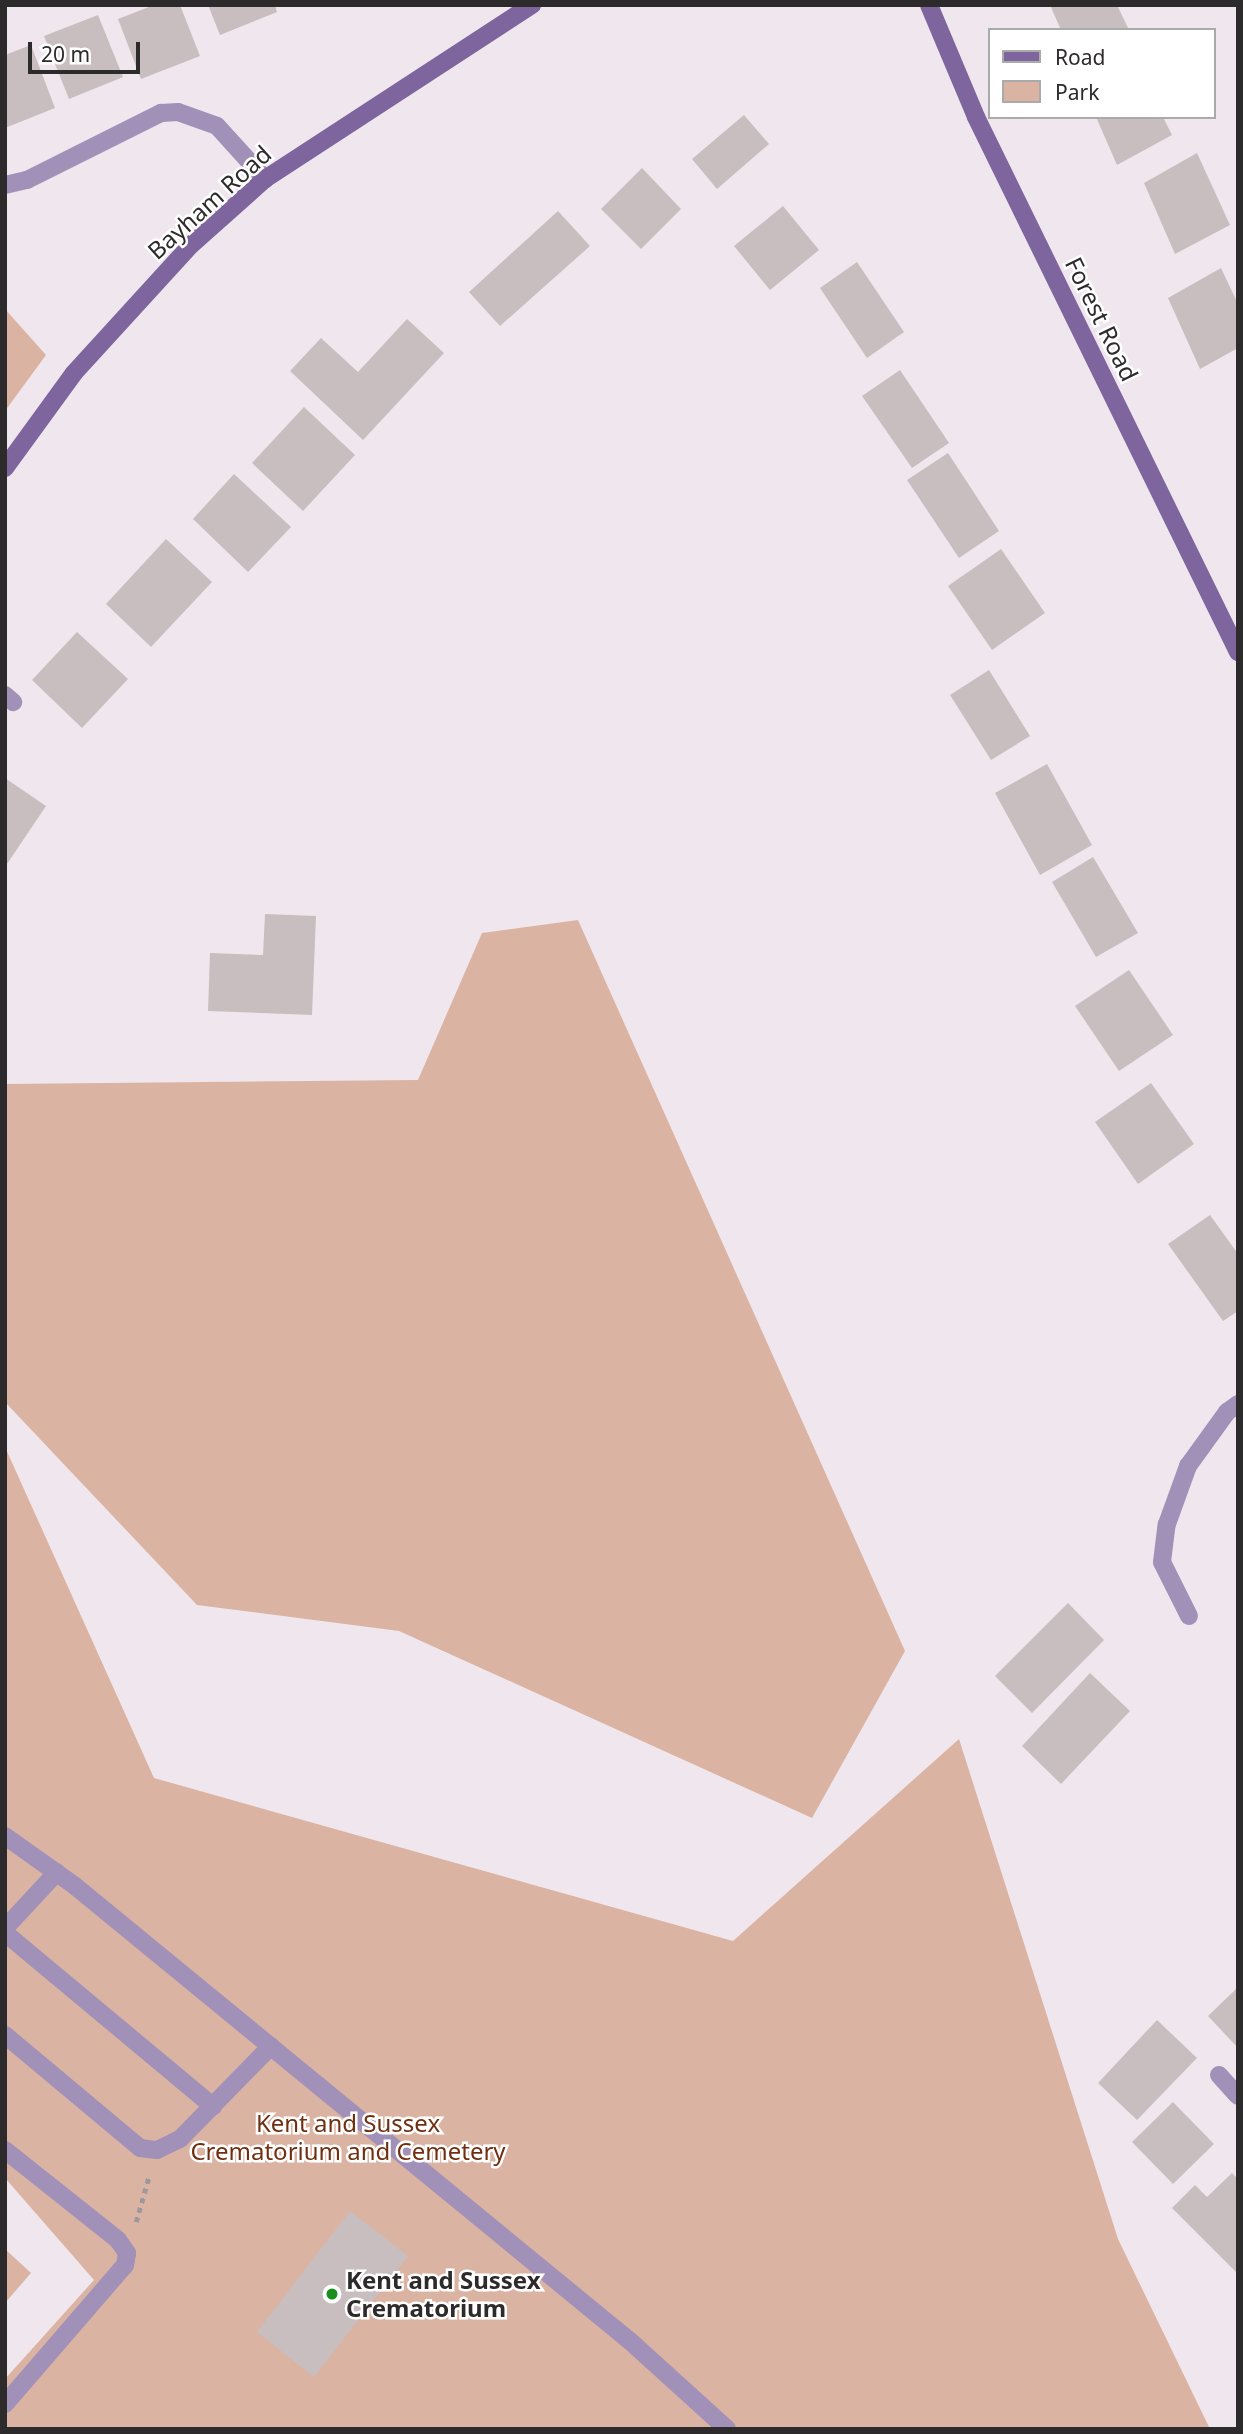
<!DOCTYPE html>
<style>
body{margin:0}
#map{position:relative;width:1243px;height:2434px;overflow:hidden;background:#efe7ed;font-family:"Noto Sans",sans-serif}
div>[style]{position:absolute}
[style*='--x']{left:calc(var(--x)*1px);top:calc(var(--y)*1px);width:calc(var(--w)*1px);rotate:calc(var(--a)*1deg)}
.green>*{inset:0;background:#dbb3a3}
.building>*{inset:0;background:#c8bebf}
.path>*{height:4.5px;margin-top:-2.25px;transform-origin:0;background:repeating-linear-gradient(90deg,#9e989c 0 5px,transparent 0 10px)}
.lane>*{height:18px;margin:-9px;padding:0 9px;transform-origin:9px;border-radius:9px;background:#a191b8}
.street>*{height:18px;margin:-9px;padding:0 9px;transform-origin:9px;border-radius:9px;background:#a191b8}
.secondary>*{height:18px;margin:-9px;padding:0 9px;transform-origin:9px;border-radius:9px;background:#7e659e}
.dots>*{width:19px;height:19px;translate:-50% -50%;box-sizing:border-box;border:4px solid #fff;border-radius:50%}
span{translate:-50% -50%;white-space:nowrap;text-align:center;line-height:1.15;-webkit-text-stroke:5px #fff;paint-order:stroke}
.street-label{font-size:24px;color:#2d2a2c}
.park-label{font-size:24px;color:#702f10}
.poi-label{font-size:24px;color:#2d2a2c;font-weight:700}
.left{translate:0 -50%;text-align:left}
.frame{position:absolute;inset:0;border:7px solid #2d2a2c;pointer-events:none}
.legend{position:absolute;left:988px;top:28px;width:228px;height:91px;box-sizing:border-box;background:#fff;border:2px solid #abaaab;margin:0;padding:9px 12px;list-style:none;font-size:21px;color:#2d2a2c}
.legend li{display:flex;align-items:center;gap:14px;height:35px}
.legend b{width:35px;border:2px solid #abaaab}
.scale{position:absolute;left:28px;top:42px;width:112px;height:32px;box-sizing:border-box;border:4px solid #2d2a2c;border-top:0;padding-left:9px;font-size:21px;line-height:24px;white-space:nowrap;color:#2d2a2c;-webkit-text-stroke:5px #fff;paint-order:stroke}
</style>
<div id="map">
<div class="green">
<i style="clip-path:polygon(5px 309px,46px 355px,5px 411px)"></i>
<i style="clip-path:polygon(578px 920px,905px 1651px,812px 1818px,399px 1631px,197px 1605px,5px 1402px,5px 1084px,418px 1080px,482px 933px)"></i>
<i style="clip-path:polygon(5px 1447px,154px 1778px,733px 1941px,959px 1739px,1118px 2239px,1210px 2429px,5px 2429px,5px 2379px,94px 2280px,5px 2178px)"></i>
<i style="clip-path:polygon(5px 2249px,31px 2273px,5px 2303px)"></i>
</div>
<div class="building">
<i style="clip-path:polygon(154px 5px,180px 5px,200px 56px,141px 79px,118px 19px)"></i>
<i style="clip-path:polygon(208px 5px,275px 5px,277px 12px,220px 35px)"></i>
<i style="clip-path:polygon(1050px 5px,1117px 5px,1129px 30px,1061px 30px)"></i>
<i style="clip-path:polygon(98px 15px,123px 77px,69px 99px,44px 36px)"></i>
<i style="clip-path:polygon(31px 45px,55px 108px,5px 128px,5px 55px)"></i>
<i style="clip-path:polygon(744px 115px,769px 144px,717px 189px,692px 159px)"></i>
<i style="clip-path:polygon(1096px 117px,1163px 117px,1172px 135px,1117px 165px)"></i>
<i style="clip-path:polygon(1197px 153px,1230px 225px,1175px 254px,1144px 183px)"></i>
<i style="clip-path:polygon(642px 168px,681px 209px,641px 249px,601px 209px)"></i>
<i style="clip-path:polygon(783px 206px,819px 250px,770px 290px,734px 246px)"></i>
<i style="clip-path:polygon(558px 211px,590px 246px,500px 326px,469px 292px)"></i>
<i style="clip-path:polygon(857px 262px,904px 332px,867px 358px,820px 288px)"></i>
<i style="clip-path:polygon(1221px 268px,1238px 304px,1238px 348px,1200px 369px,1168px 298px)"></i>
<i style="clip-path:polygon(407px 319px,444px 353px,363px 440px,290px 371px,321px 338px,358px 372px)"></i>
<i style="clip-path:polygon(900px 370px,949px 443px,912px 468px,862px 396px)"></i>
<i style="clip-path:polygon(304px 407px,355px 455px,303px 511px,252px 463px)"></i>
<i style="clip-path:polygon(948px 453px,999px 531px,959px 558px,907px 480px)"></i>
<i style="clip-path:polygon(234px 474px,291px 527px,248px 572px,193px 519px)"></i>
<i style="clip-path:polygon(166px 539px,212px 582px,151px 647px,106px 604px)"></i>
<i style="clip-path:polygon(1001px 549px,1045px 613px,992px 650px,948px 586px)"></i>
<i style="clip-path:polygon(77px 632px,128px 679px,82px 728px,32px 680px)"></i>
<i style="clip-path:polygon(989px 670px,1030px 736px,991px 760px,950px 695px)"></i>
<i style="clip-path:polygon(1047px 764px,1092px 845px,1040px 875px,995px 793px)"></i>
<i style="clip-path:polygon(5px 778px,46px 806px,5px 867px)"></i>
<i style="clip-path:polygon(1093px 857px,1138px 933px,1096px 957px,1052px 882px)"></i>
<i style="clip-path:polygon(265px 914px,316px 916px,312px 1015px,208px 1011px,210px 953px,263px 955px)"></i>
<i style="clip-path:polygon(1129px 970px,1173px 1035px,1119px 1071px,1075px 1006px)"></i>
<i style="clip-path:polygon(1151px 1083px,1194px 1144px,1138px 1184px,1095px 1122px)"></i>
<i style="clip-path:polygon(1210px 1215px,1238px 1254px,1238px 1311px,1223px 1321px,1168px 1244px)"></i>
<i style="clip-path:polygon(1068px 1603px,1104px 1640px,1032px 1713px,995px 1676px)"></i>
<i style="clip-path:polygon(1090px 1673px,1130px 1711px,1061px 1784px,1022px 1746px)"></i>
<i style="clip-path:polygon(1236px 1989px,1238px 1991px,1238px 2048px,1208px 2016px)"></i>
<i style="clip-path:polygon(1157px 2020px,1197px 2058px,1137px 2120px,1098px 2083px)"></i>
<i style="clip-path:polygon(1173px 2102px,1214px 2144px,1173px 2184px,1132px 2142px)"></i>
<i style="clip-path:polygon(1232px 2173px,1238px 2179px,1238px 2274px,1172px 2208px,1195px 2185px,1207px 2197px)"></i>
<i style="clip-path:polygon(350px 2211px,408px 2256px,314px 2377px,257px 2332px)"></i>
</div>
<div class="path">
<i style="--x:136;--y:2222;--w:48;--a:-74.2"></i>
</div>
<div class="lane">
<i style="--x:5;--y:695;--w:11;--a:41"></i>
<i style="--x:1189;--y:1616;--w:60;--a:-116.6"></i>
<i style="--x:1162;--y:1562;--w:38;--a:-83"></i>
<i style="--x:1167;--y:1524;--w:62;--a:-70.1"></i>
<i style="--x:1188;--y:1466;--w:67;--a:-54.2"></i>
<i style="--x:1227;--y:1412;--w:14;--a:-36"></i>
<i style="--x:5;--y:1836;--w:86;--a:35.5"></i>
<i style="--x:75;--y:1886;--w:718;--a:39.35"></i>
<i style="--x:630;--y:2341;--w:131;--a:42.2"></i>
<i style="--x:5;--y:1928;--w:76;--a:-47.1"></i>
<i style="--x:5;--y:1933;--w:271;--a:39.8"></i>
<i style="--x:5;--y:2035;--w:176;--a:39.9"></i>
<i style="--x:140;--y:2148;--w:17;--a:7"></i>
<i style="--x:157;--y:2150;--w:25;--a:-26"></i>
<i style="--x:180;--y:2139;--w:130;--a:-45.6"></i>
<i style="--x:5;--y:2150;--w:144;--a:38.5"></i>
<i style="--x:118;--y:2240;--w:16;--a:55"></i>
<i style="--x:127;--y:2253;--w:12;--a:99"></i>
<i style="--x:125;--y:2265;--w:184;--a:130.8"></i>
</div>
<div class="street">
<i style="--x:5;--y:185;--w:23;--a:-13"></i>
<i style="--x:27;--y:180;--w:150;--a:-26.6"></i>
<i style="--x:161;--y:113;--w:17;--a:-3"></i>
<i style="--x:178;--y:112;--w:41;--a:19.7"></i>
<i style="--x:217;--y:126;--w:72;--a:47.8"></i>
<i style="--x:1219;--y:2075;--w:28;--a:48"></i>
</div>
<div class="secondary">
<i style="--x:929;--y:5;--w:121;--a:67.2"></i>
<i style="--x:976;--y:117;--w:596;--a:63.91"></i>
<i style="--x:5;--y:468;--w:117;--a:-54"></i>
<i style="--x:74;--y:373;--w:173;--a:-47.6"></i>
<i style="--x:191;--y:245;--w:99;--a:-41.7"></i>
<i style="--x:265;--y:179;--w:319;--a:-33.1"></i>
</div>
<div class="dots">
<i style="left:332px;top:2294px;background:#1a901c"></i>
</div>
<div class="street-label">
<span style="left:209px;top:202px;rotate:-42deg">Bayham Road</span>
<span style="left:1102px;top:319px;rotate:64deg">Forest Road</span>
</div>
<div class="park-label">
<span style="left:348px;top:2137px">Kent and Sussex<br>Crematorium and Cemetery</span>
</div>
<div class="poi-label">
<span class="left" style="left:346px;top:2294px">Kent and Sussex<br>Crematorium</span>
</div>
<div class="frame"></div>
<ul class="legend">
<li><b style="height:9px;background:#7e659e"></b>Road</li>
<li><b style="height:19px;background:#dbb3a3"></b>Park</li>
</ul>
<div class="scale">20 m</div>
</div>
